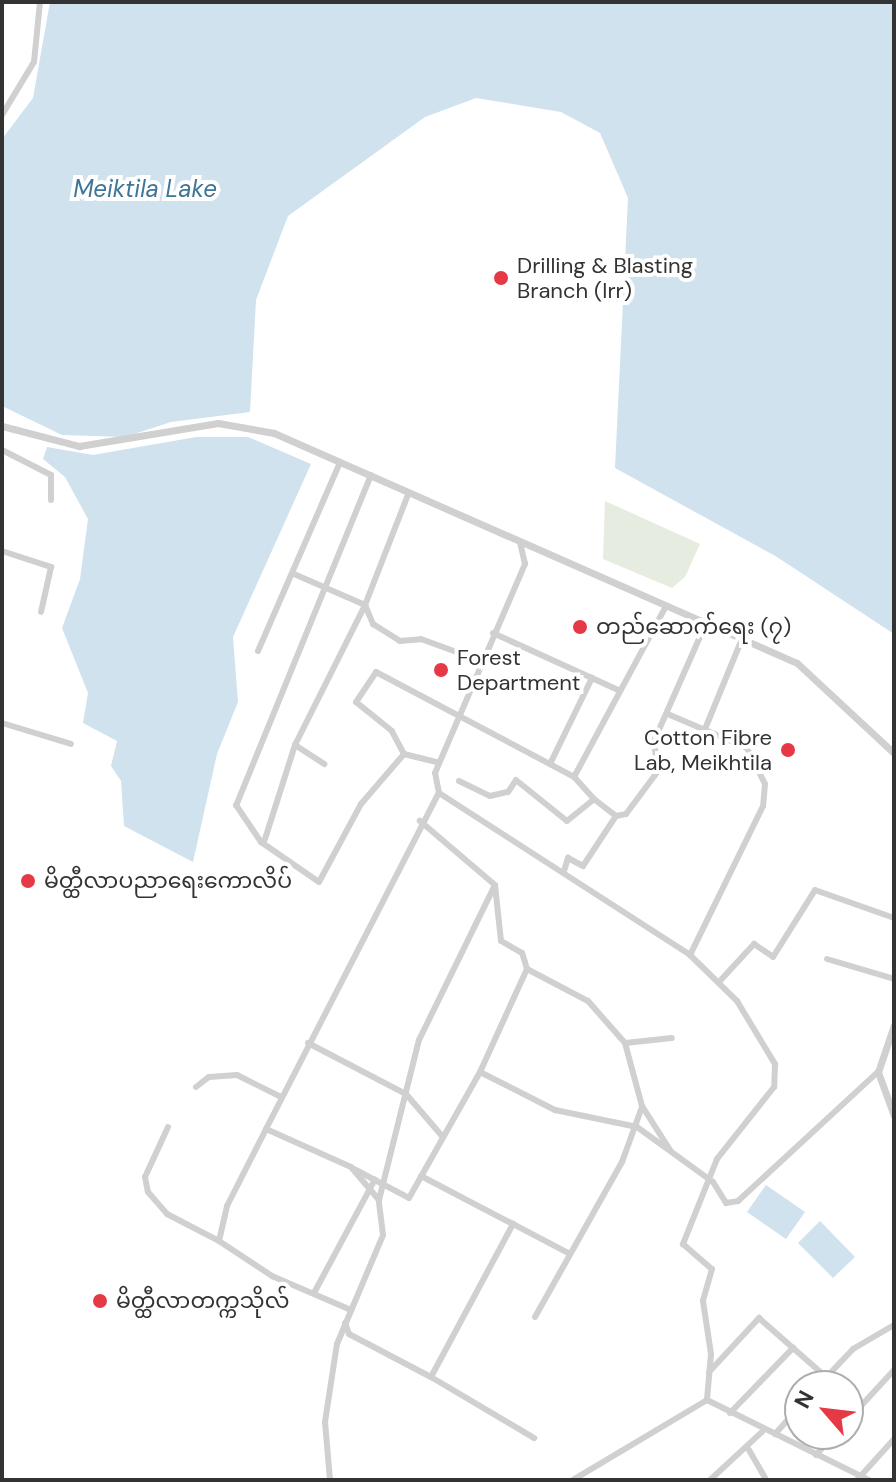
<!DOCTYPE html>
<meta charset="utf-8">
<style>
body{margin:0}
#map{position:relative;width:896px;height:1482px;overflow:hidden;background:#fff;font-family:"DM Sans","Noto Sans Myanmar",sans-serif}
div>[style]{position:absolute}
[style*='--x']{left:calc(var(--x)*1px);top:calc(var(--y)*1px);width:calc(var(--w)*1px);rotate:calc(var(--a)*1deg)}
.green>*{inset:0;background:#e6ecdf}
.water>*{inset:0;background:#cfe2ee}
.minor>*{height:6px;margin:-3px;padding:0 3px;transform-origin:3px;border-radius:3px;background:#d0d0d0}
.tertiary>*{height:7px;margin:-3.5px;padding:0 3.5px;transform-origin:3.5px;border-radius:3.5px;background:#d0d0d0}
.dots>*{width:22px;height:22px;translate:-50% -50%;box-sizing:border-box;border:4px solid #fff;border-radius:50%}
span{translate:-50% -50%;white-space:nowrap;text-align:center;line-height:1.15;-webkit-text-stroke:8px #fff;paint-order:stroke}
.poi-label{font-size:22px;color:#333}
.left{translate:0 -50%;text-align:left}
.right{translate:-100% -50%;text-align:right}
.water-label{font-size:24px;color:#3f7597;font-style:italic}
.frame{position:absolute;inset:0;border:4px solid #333;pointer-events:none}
.north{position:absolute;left:784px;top:1370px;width:80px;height:80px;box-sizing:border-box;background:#fff;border:2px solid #adadad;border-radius:50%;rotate:298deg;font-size:22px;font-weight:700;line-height:32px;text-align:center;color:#333}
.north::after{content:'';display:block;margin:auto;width:28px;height:36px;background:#e63946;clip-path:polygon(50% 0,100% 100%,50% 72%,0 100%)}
</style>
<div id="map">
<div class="green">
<i style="clip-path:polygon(605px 501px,700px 544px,685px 577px,672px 588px,603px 559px)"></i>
</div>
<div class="water">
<i style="clip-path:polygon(50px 2px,894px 2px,894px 634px,777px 557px,615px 468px,628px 198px,600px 133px,561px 112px,476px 98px,425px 117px,288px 216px,256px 300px,250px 412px,171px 422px,125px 437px,62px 435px,2px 406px,2px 139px,33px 98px)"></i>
<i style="clip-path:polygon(196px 437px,248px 437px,311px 464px,233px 637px,238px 702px,217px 754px,193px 862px,124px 826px,121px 781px,111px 766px,117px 741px,83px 723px,88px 693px,62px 628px,80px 579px,88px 519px,65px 477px,43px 459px,47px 447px,93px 455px)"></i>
<i style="clip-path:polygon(766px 1185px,805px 1212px,786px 1239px,747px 1212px)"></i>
<i style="clip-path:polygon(820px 1221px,855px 1257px,833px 1278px,798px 1243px)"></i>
</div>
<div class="minor">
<i style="--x:2;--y:115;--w:62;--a:-58.9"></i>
<i style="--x:34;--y:62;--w:60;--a:-84.3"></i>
<i style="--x:2;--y:450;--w:55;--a:27"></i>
<i style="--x:51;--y:475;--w:25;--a:90"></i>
<i style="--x:371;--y:475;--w:357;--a:112.2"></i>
<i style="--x:236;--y:805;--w:45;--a:56"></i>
<i style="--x:261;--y:842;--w:70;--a:34.6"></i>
<i style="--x:319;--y:882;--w:89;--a:-61.7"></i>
<i style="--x:361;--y:804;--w:66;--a:-49.3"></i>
<i style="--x:404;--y:754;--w:36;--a:14"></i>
<i style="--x:2;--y:551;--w:52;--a:18.1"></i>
<i style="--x:51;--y:567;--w:46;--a:102.5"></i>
<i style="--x:294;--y:574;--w:77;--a:23.6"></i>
<i style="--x:365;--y:605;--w:21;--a:67"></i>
<i style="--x:373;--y:624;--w:32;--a:32"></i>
<i style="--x:400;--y:641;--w:21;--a:-5"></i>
<i style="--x:421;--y:639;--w:64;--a:20.1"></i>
<i style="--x:493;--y:633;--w:137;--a:24.5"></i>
<i style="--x:258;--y:651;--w:206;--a:-66.5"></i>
<i style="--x:670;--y:715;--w:84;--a:23.2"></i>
<i style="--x:747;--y:748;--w:40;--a:63.4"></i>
<i style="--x:765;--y:784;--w:22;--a:95"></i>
<i style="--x:763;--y:806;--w:166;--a:116.1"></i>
<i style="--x:2;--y:723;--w:72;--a:16.9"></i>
<i style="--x:705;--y:729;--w:97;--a:-67.7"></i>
<i style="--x:295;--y:745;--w:35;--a:33"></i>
<i style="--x:404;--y:754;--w:26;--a:-118"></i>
<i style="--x:392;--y:731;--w:46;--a:-141.1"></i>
<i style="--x:356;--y:702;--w:36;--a:-56"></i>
<i style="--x:376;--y:672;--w:224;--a:27.9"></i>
<i style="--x:550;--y:764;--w:96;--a:-64"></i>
<i style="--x:459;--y:781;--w:34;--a:26"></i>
<i style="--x:490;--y:796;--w:18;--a:-13"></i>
<i style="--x:508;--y:792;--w:14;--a:-56"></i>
<i style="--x:516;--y:780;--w:65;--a:38.8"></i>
<i style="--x:567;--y:821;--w:35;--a:-39"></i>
<i style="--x:594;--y:799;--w:28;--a:38"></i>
<i style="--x:616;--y:816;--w:10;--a:-11"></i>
<i style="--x:626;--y:814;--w:54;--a:-53.3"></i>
<i style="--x:658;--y:771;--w:30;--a:-98"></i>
<i style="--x:654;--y:741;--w:129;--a:-66.2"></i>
<i style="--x:439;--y:793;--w:299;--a:32.8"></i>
<i style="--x:690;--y:955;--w:66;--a:44.4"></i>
<i style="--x:737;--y:1001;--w:74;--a:58.9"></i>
<i style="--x:775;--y:1064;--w:23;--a:92"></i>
<i style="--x:774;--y:1087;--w:92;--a:128.4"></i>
<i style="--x:717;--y:1159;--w:92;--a:111.8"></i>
<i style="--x:683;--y:1244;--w:38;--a:41"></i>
<i style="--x:712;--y:1269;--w:33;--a:106"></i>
<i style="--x:703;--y:1301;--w:54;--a:81.4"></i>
<i style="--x:711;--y:1354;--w:46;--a:95"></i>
<i style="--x:707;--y:1400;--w:156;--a:149.2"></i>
<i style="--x:594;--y:799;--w:30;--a:-132"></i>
<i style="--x:574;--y:777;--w:194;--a:-61.7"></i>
<i style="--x:265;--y:839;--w:99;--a:-72.3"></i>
<i style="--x:295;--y:745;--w:157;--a:-63.4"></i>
<i style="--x:365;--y:605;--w:121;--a:-68.7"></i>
<i style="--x:564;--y:871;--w:14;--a:-73"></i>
<i style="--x:568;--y:858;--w:17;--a:28"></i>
<i style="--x:583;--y:866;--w:60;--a:-56.6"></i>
<i style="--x:827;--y:959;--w:70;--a:16.6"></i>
<i style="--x:527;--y:969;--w:69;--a:27.7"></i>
<i style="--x:588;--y:1001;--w:56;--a:48.6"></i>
<i style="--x:625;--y:1043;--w:65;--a:74.9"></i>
<i style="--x:642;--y:1106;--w:52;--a:57.5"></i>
<i style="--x:719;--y:982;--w:52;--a:-47.4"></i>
<i style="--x:754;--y:944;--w:23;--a:34"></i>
<i style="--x:773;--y:957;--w:79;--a:-57.9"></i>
<i style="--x:815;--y:890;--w:84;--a:19.5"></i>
<i style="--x:308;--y:1043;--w:110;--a:27.5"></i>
<i style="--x:406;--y:1094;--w:55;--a:49.4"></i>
<i style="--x:625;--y:1043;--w:47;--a:-6.1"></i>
<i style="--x:480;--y:1072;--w:84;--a:26.9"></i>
<i style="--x:555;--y:1110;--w:84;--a:11.7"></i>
<i style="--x:637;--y:1127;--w:94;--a:35.9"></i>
<i style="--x:713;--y:1182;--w:25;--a:58"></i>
<i style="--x:726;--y:1203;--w:12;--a:-9"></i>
<i style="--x:738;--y:1201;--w:190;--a:-42.7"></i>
<i style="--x:196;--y:1087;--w:16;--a:-38"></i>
<i style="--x:209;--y:1077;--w:28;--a:-4"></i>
<i style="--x:237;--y:1075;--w:49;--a:26.6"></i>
<i style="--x:168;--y:1127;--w:55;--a:114.7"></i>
<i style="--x:145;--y:1177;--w:15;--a:79"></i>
<i style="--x:148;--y:1192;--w:29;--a:49"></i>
<i style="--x:167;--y:1214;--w:59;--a:27.4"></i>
<i style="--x:219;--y:1241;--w:36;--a:-77"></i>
<i style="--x:227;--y:1206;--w:86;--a:-63.1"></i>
<i style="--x:354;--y:1169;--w:62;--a:27.8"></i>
<i style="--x:409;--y:1198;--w:145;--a:-60.6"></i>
<i style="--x:480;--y:1072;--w:113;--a:-65.5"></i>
<i style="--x:527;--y:969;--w:17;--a:-107"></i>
<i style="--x:522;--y:953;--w:24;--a:-150"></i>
<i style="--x:501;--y:941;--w:56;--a:-96.1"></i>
<i style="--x:495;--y:885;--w:99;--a:-139.5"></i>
<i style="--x:421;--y:1176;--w:168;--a:27.6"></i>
<i style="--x:379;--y:1200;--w:165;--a:-76"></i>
<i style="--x:419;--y:1040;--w:170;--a:-63.9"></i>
<i style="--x:219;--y:1241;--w:64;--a:33.4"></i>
<i style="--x:272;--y:1276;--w:86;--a:23.3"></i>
<i style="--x:314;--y:1293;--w:129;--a:-61.8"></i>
<i style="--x:535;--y:1317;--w:178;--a:-60.7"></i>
<i style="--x:622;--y:1162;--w:59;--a:-70"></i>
<i style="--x:345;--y:1323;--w:12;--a:70"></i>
<i style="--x:349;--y:1334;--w:93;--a:27.7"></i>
<i style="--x:431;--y:1377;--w:174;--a:-61.8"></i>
<i style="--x:709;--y:1372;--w:74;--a:-47.2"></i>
<i style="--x:759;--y:1318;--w:89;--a:41.4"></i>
<i style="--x:431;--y:1377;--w:120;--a:30.6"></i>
<i style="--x:818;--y:1386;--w:51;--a:-46.6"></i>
<i style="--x:853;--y:1349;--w:48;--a:-30.3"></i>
<i style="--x:707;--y:1400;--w:181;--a:26.3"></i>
<i style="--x:730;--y:1413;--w:91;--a:-45.9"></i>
<i style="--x:848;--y:1420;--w:68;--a:-47.4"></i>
<i style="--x:775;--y:1434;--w:38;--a:-48"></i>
<i style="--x:749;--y:1450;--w:34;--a:60"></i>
<i style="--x:816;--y:1455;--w:28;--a:-48"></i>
<i style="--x:330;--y:1480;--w:58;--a:-94.9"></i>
<i style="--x:325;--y:1422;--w:79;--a:-81.3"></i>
<i style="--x:337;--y:1344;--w:118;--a:-67.1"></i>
<i style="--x:383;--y:1235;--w:35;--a:-97"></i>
<i style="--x:379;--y:1200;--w:43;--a:-130.3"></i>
<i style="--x:351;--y:1167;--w:93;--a:-155.9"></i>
<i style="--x:266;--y:1129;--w:378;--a:-62.8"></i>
<i style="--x:439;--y:793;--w:20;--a:-101"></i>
<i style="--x:435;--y:773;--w:228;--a:-66.7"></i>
<i style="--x:525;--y:564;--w:23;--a:-103"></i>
<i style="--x:710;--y:1480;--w:72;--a:-42.8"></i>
<i style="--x:857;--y:1480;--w:55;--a:-47.9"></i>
</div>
<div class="tertiary">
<i style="--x:2;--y:426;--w:80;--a:14.6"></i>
<i style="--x:79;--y:446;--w:141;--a:-9.4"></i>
<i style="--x:218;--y:423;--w:57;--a:10.1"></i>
<i style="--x:274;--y:433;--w:571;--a:23.74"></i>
<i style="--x:797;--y:663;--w:132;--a:42.9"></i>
<i style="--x:894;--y:1025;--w:50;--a:108.8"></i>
<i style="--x:878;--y:1072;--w:47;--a:70"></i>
</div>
<div class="dots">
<i style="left:501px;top:278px;background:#e63946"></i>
<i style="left:580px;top:627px;background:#e63946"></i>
<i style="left:441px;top:670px;background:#e63946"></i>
<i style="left:788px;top:750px;background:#e63946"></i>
<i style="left:28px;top:881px;background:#e63946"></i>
<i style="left:100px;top:1301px;background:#e63946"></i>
</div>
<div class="poi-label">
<span class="left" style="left:517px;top:278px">Drilling &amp; Blasting<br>Branch (Irr)</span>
<span class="left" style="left:596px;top:627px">တည်ဆောက်ရေး (၇)</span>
<span class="left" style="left:457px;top:670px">Forest<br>Department</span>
<span class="right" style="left:772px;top:750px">Cotton Fibre<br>Lab, Meikhtila</span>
<span class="left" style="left:44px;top:881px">မိတ္ထီလာပညာရေးကောလိပ်</span>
<span class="left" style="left:116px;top:1301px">မိတ္ထီလာတက္ကသိုလ်</span>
</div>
<div class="water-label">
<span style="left:145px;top:189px">Meiktila Lake</span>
</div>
<div class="frame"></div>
<div class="north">N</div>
</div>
